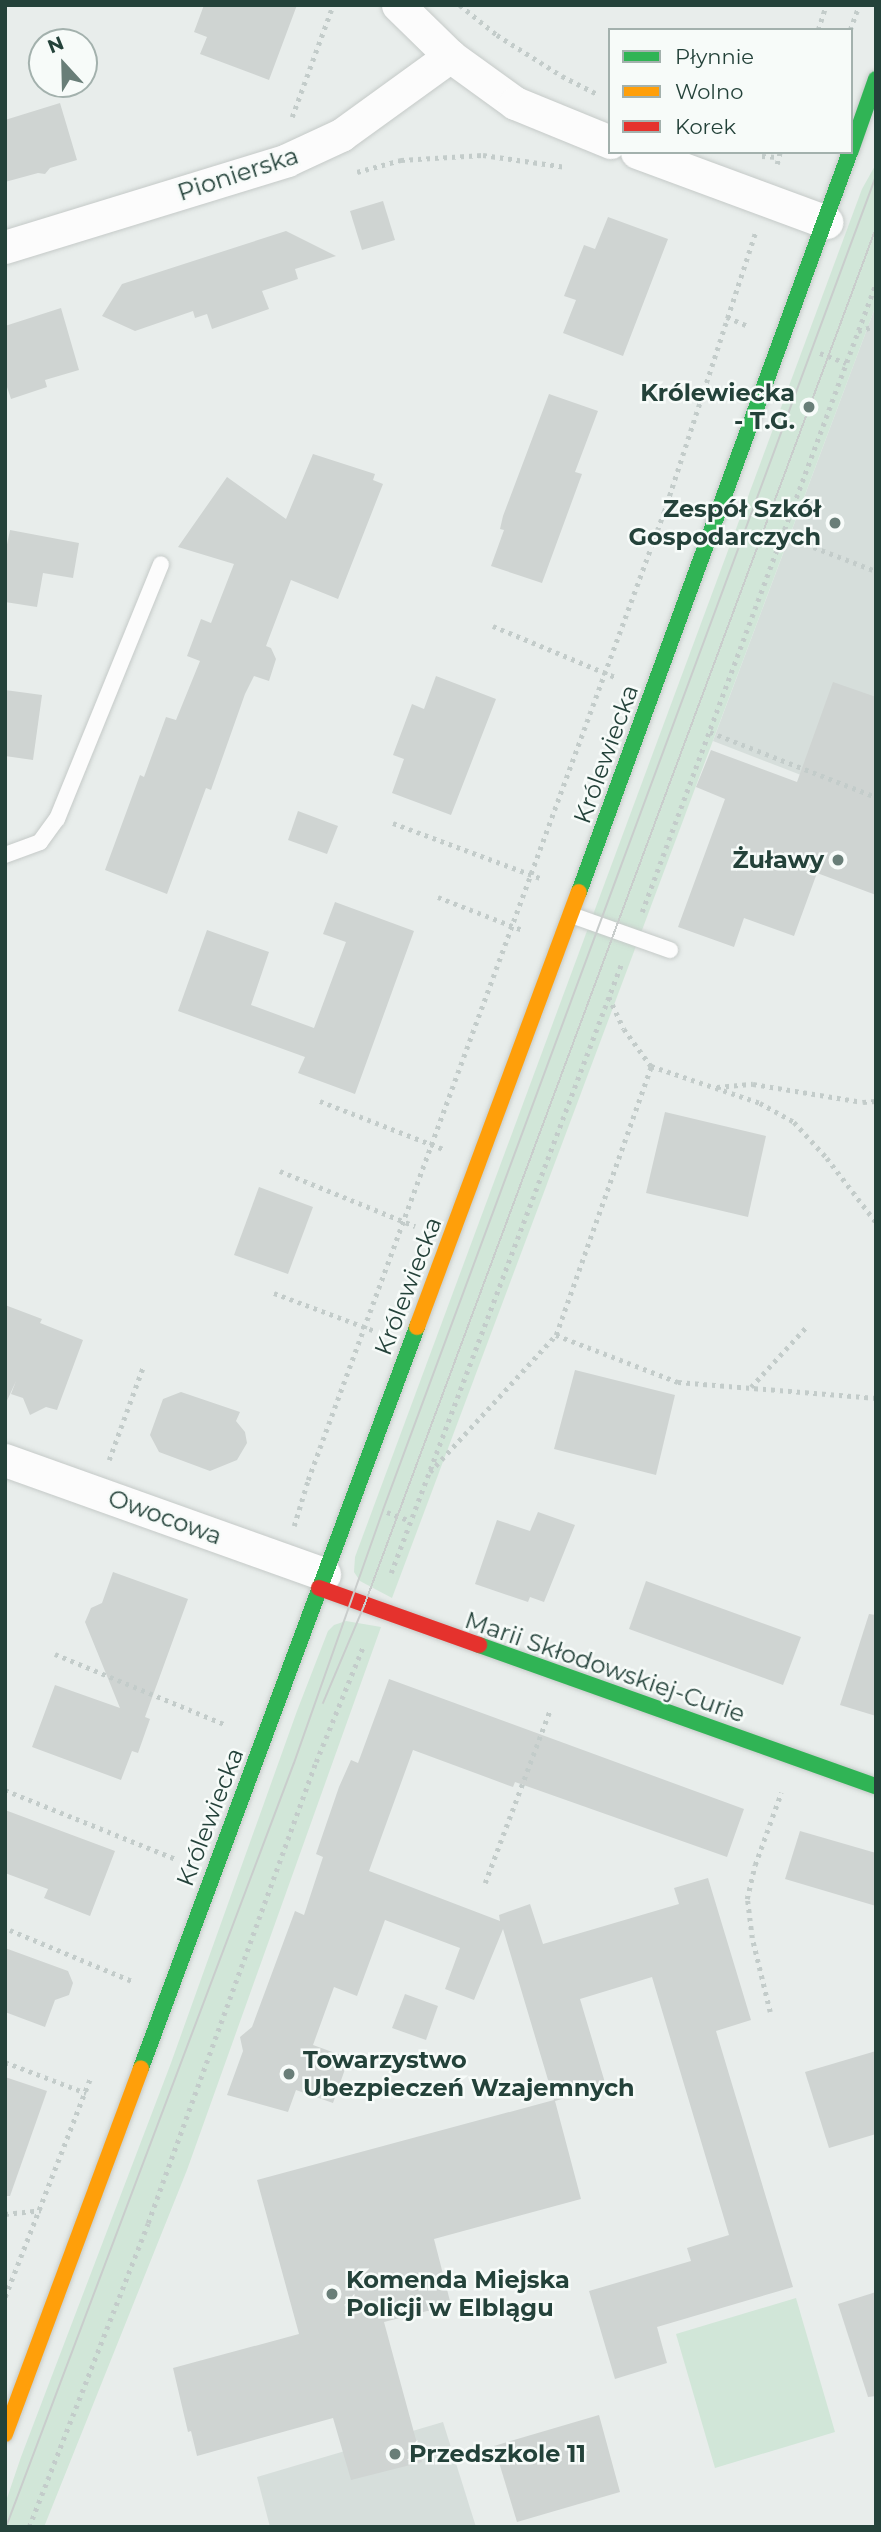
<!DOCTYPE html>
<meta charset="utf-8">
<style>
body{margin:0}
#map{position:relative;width:881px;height:2532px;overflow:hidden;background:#e8edeb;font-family:Montserrat,sans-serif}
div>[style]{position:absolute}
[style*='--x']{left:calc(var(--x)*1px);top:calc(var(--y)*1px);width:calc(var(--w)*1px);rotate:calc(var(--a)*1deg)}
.built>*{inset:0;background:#d6dedb}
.green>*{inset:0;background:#d1e6d8}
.building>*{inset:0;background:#cfd4d2}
.path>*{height:4.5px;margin-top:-2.25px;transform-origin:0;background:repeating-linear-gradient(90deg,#c3ccca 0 3.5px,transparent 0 8.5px)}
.roads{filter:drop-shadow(0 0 2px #c5cac8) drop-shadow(0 0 2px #c5cac8)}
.lane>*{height:16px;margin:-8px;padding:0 8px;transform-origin:8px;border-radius:8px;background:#fcfcfc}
.street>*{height:33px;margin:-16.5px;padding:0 16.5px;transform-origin:16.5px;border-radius:16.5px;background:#fcfcfc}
.fast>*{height:16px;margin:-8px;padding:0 8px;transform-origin:8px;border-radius:8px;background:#30b455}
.slow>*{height:16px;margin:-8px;padding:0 8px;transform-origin:8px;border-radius:8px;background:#ff9f0a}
.jam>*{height:16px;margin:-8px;padding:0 8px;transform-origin:8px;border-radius:8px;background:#e5322d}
.tram>*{height:2px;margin:-1px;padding:0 1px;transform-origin:1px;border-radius:1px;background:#c9cdcc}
.dots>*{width:19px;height:19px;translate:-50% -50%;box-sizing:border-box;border:4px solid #f7fbf9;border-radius:50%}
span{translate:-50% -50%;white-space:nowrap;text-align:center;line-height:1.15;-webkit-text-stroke:5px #f7fbf9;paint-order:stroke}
.street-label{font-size:24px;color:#24423a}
.poi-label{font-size:24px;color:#24423a;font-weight:700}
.right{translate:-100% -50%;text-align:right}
.left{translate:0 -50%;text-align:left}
.frame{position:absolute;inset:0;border:7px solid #24423a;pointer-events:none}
.legend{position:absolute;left:608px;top:28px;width:245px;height:126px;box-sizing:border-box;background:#f7fbf9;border:2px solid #a3b1ad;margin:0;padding:9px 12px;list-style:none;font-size:21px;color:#24423a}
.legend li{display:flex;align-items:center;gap:14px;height:35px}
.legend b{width:35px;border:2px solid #a3b1ad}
.north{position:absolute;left:28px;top:28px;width:70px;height:70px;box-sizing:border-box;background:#f7fbf9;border:2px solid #a3b1ad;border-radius:50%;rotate:338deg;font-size:19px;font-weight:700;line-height:28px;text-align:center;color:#24423a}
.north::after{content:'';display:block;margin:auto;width:24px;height:32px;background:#697e78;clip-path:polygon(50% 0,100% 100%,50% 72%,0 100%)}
</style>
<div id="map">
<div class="built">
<i style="clip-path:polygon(876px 305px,876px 804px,713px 741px)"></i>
<i style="clip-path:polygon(443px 2422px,476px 2527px,270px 2527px,257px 2477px)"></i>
</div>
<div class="green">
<i style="clip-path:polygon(876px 164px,876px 305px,392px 1598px,360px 1581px,354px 1572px,355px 1557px,862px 189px)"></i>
<i style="clip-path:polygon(346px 1621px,381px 1627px,187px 2170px,44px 2527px,5px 2527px,5px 2504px,21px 2457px,171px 2063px,297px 1711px,328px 1631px,334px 1625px)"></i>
<i style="clip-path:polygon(796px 2298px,835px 2432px,715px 2468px,676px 2334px)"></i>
</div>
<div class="building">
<i style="clip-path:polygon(204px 5px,297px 5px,269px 80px,200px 54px,207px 37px,194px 32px)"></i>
<i style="clip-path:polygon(60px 103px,77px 160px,50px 168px,45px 174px,38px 173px,5px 182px,5px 120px)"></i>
<i style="clip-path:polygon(383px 201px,395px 240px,362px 250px,350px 211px)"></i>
<i style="clip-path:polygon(608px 217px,668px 239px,623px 356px,563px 333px,576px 300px,564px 296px,584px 245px,595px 249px)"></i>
<i style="clip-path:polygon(286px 231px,336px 256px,295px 269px,298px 279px,262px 291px,269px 309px,212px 329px,207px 314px,195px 318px,193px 311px,135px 331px,102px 316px,122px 284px)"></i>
<i style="clip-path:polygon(61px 308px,79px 370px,45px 380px,47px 387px,11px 399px,5px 381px,5px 326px)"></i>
<i style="clip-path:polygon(549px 394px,598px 411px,575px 472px,582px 474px,542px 583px,491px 566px,504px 530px,500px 529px,503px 516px)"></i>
<i style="clip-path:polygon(313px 454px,375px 474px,373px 480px,383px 484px,338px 599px,291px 580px,266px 646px,271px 648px,276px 659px,269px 681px,254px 676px,245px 694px,211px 790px,206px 788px,167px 894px,105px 870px,140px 775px,144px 777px,166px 717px,176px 720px,200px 661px,187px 656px,201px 619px,211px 623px,234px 564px,178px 547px,227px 477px,286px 519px)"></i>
<i style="clip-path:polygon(10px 530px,79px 543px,73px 578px,43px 573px,37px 607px,5px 602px,5px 554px)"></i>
<i style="clip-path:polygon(436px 676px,496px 699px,451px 815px,392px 793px,404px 759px,393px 755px,412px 704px,424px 709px)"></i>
<i style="clip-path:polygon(833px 682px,876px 697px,876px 895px,817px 873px,794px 936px,744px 918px,734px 947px,678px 927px,725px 799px,696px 787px,711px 750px,797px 782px)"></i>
<i style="clip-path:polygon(5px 690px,42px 695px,33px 760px,5px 756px)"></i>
<i style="clip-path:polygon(298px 811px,338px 826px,327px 854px,288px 840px)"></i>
<i style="clip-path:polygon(335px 902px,414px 931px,355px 1094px,298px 1073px,305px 1057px,178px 1011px,207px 930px,269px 952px,251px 1005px,314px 1028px,346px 942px,323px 934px)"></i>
<i style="clip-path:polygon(665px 1112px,766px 1136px,748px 1217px,646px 1193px)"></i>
<i style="clip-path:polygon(259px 1187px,313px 1207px,288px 1274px,234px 1255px)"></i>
<i style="clip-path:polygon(5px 1305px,42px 1319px,40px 1323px,83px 1340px,57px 1410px,46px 1407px,30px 1415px,23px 1398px,11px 1394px,16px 1381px,5px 1405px)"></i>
<i style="clip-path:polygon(575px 1370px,675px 1395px,656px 1475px,554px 1449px)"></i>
<i style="clip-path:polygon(181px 1392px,240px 1412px,236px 1421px,245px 1432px,247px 1443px,237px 1460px,210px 1471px,159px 1452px,150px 1435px,163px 1399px)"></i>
<i style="clip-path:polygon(538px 1512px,575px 1525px,544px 1602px,530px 1597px,528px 1602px,475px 1584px,497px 1520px,530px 1531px)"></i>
<i style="clip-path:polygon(113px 1572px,188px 1599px,145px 1717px,150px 1719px,138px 1753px,132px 1751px,121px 1780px,32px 1747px,55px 1685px,120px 1708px,85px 1622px,91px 1608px,102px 1603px)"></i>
<i style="clip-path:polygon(646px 1581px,801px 1637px,783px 1685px,629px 1629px)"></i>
<i style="clip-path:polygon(869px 1614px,876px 1615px,876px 1716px,840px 1705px)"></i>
<i style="clip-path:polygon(389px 1679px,744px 1809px,727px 1857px,515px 1782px,513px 1787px,413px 1750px,369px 1871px,500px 1921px,499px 1915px,530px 1904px,543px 1944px,679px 1904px,674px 1888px,708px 1878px,751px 2020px,716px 2031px,793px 2287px,657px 2327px,667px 2363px,615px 2379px,589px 2291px,691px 2261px,687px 2248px,729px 2235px,652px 1977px,580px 1999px,606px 2086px,555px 2101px,581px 2199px,434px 2239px,451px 2305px,384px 2322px,422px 2462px,351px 2480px,333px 2418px,197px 2456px,191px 2431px,188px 2432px,173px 2368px,299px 2334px,257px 2180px,554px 2100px,503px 1929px,474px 2000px,445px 1989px,460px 1948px,385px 1920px,357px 1996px,334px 1987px,313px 2045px,349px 2058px,333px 2103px,296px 2090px,288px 2112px,227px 2095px,243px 2051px,240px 2037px,252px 2027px,295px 1911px,304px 1915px,323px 1857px,316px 1854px,339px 1787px,351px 1760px,358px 1763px)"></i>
<i style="clip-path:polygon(5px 1810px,115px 1851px,90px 1916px,44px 1898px,48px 1889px,5px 1873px)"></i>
<i style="clip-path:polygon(800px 1831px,876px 1853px,876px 1906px,785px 1879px)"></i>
<i style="clip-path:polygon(5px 1948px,68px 1971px,73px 1983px,69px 1995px,55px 2000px,45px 2027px,5px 2012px)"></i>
<i style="clip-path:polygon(405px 1994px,438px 2006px,426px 2040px,392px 2028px)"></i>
<i style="clip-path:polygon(876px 2051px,876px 2134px,829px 2148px,805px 2072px)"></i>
<i style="clip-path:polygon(5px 2077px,47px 2091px,10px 2196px,5px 2196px)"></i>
<i style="clip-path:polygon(876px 2292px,876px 2396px,868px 2397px,838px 2304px)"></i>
<i style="clip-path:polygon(599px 2415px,620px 2492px,517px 2522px,494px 2446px)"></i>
</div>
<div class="path">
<i style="--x:460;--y:5;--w:48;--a:39"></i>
<i style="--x:497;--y:35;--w:77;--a:32.2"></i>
<i style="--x:562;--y:76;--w:38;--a:27"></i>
<i style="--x:818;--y:30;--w:26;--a:-72"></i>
<i style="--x:850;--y:30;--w:27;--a:-70"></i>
<i style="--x:292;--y:117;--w:119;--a:-69.9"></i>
<i style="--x:762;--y:156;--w:16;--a:4"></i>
<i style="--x:777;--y:164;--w:12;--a:-76"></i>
<i style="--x:357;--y:172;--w:46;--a:-15.3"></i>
<i style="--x:401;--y:160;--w:82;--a:-3.5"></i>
<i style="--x:483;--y:155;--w:84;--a:8.2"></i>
<i style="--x:727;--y:317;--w:21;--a:23"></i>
<i style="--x:858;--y:331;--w:19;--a:-16"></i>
<i style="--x:820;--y:353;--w:28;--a:21"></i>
<i style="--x:782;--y:535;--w:101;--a:21"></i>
<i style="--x:493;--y:626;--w:132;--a:22.7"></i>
<i style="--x:710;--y:732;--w:178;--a:21.4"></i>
<i style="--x:393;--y:823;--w:160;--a:20.5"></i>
<i style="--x:438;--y:897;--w:93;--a:21.3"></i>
<i style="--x:642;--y:912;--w:671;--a:-69.59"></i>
<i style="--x:609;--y:997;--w:35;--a:65"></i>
<i style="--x:624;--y:1029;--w:46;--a:53.9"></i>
<i style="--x:651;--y:1066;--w:115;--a:18.7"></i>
<i style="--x:760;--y:1103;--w:39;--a:29"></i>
<i style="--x:794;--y:1122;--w:49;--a:47.5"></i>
<i style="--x:827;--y:1158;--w:81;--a:52.6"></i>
<i style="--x:717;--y:1087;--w:36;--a:-5"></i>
<i style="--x:753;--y:1084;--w:111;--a:9.3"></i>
<i style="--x:863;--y:1102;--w:13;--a:-4"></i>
<i style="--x:320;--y:1101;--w:132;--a:21.3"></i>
<i style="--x:280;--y:1171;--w:146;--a:22.2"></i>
<i style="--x:274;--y:1293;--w:108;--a:20.6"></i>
<i style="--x:556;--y:1335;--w:131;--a:21.1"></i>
<i style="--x:678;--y:1382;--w:199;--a:4.6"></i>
<i style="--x:751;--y:1387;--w:84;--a:-47.4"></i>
<i style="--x:109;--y:1460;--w:99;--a:-69.9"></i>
<i style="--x:430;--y:1472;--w:186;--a:-47.4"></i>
<i style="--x:556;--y:1335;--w:285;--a:-70.5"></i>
<i style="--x:387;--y:1512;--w:25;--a:21"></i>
<i style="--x:294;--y:1526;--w:48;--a:-73.1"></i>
<i style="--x:308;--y:1480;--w:1031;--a:-69.81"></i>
<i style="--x:664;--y:512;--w:293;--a:-71.9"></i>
<i style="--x:391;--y:1573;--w:653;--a:-69.29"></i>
<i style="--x:55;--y:1654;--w:185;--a:22.5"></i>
<i style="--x:5;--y:1790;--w:184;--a:22"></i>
<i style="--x:485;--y:1883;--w:185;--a:-69.4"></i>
<i style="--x:10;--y:1930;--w:132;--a:22.7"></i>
<i style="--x:770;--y:2012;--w:76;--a:-103.7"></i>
<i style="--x:752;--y:1938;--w:39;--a:-97"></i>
<i style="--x:747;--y:1899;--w:35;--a:-77"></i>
<i style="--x:755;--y:1865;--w:77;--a:-70.1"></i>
<i style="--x:5;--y:2062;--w:87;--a:20.9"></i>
<i style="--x:5;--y:2214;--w:36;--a:-6"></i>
<i style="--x:5;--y:2297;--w:237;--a:-68.7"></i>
<i style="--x:29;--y:2527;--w:326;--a:-68.6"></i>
<i style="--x:148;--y:2223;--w:491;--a:-70"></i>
<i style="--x:316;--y:1762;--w:124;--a:-67.8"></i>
</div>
<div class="roads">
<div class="lane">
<i style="--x:5;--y:855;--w:37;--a:-20"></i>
<i style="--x:40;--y:842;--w:29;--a:-54"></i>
<i style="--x:57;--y:819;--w:275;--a:-67.8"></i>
<i style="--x:571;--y:915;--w:105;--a:19.5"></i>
</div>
<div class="street">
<i style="--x:398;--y:5;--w:73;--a:44.4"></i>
<i style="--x:450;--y:56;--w:80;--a:35.9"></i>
<i style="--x:515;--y:103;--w:103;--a:22.3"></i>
<i style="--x:637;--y:152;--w:202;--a:20.3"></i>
<i style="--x:5;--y:247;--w:295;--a:-17.1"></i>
<i style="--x:287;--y:160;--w:60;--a:-24.8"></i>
<i style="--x:341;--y:135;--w:135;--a:-35.9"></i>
<i style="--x:5;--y:1460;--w:339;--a:19.7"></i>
</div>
<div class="fast">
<i style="--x:851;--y:150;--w:75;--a:-70.6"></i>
<i style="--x:579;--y:892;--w:788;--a:-69.89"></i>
<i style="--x:479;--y:1645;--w:421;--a:19.6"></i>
<i style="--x:141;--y:2068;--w:791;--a:-69.57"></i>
</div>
<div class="slow">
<i style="--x:417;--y:1327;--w:464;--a:-69.6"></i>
<i style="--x:5;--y:2434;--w:390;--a:-69.6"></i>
</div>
<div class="jam">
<i style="--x:319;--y:1588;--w:170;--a:19.6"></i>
</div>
</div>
<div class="tram">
<i style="--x:323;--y:1703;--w:105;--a:-67.1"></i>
<i style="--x:364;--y:1606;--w:1470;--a:-69.62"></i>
<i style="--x:6;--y:2527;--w:816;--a:-69.35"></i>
<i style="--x:294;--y:1763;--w:268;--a:-70.6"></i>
<i style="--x:383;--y:1510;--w:1422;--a:-69.72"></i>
</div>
<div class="dots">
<i style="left:809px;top:407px;background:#697e78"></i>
<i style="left:835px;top:523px;background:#697e78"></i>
<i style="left:838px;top:860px;background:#697e78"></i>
<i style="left:289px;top:2074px;background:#697e78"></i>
<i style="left:332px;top:2294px;background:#697e78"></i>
<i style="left:395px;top:2454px;background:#697e78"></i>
</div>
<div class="street-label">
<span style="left:238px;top:174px;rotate:-18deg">Pionierska</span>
<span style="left:606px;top:754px;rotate:-70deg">Królewiecka</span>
<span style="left:408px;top:1286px;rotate:-69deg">Królewiecka</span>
<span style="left:165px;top:1517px;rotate:20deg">Owocowa</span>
<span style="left:605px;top:1667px;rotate:19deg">Marii Skłodowskiej-Curie</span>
<span style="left:210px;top:1817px;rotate:-69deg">Królewiecka</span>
</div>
<div class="poi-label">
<span class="right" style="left:795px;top:407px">Królewiecka<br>- T.G.</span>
<span class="right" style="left:821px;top:523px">Zespół Szkół<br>Gospodarczych</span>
<span class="right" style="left:824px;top:860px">Żuławy</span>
<span class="left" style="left:303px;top:2074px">Towarzystwo<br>Ubezpieczeń Wzajemnych</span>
<span class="left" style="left:346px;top:2294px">Komenda Miejska<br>Policji w Elblągu</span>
<span class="left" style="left:409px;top:2454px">Przedszkole 11</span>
</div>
<div class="frame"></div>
<ul class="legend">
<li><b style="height:9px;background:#30b455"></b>Płynnie</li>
<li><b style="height:9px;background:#ff9f0a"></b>Wolno</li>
<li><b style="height:9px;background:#e5322d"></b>Korek</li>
</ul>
<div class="north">N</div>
</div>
